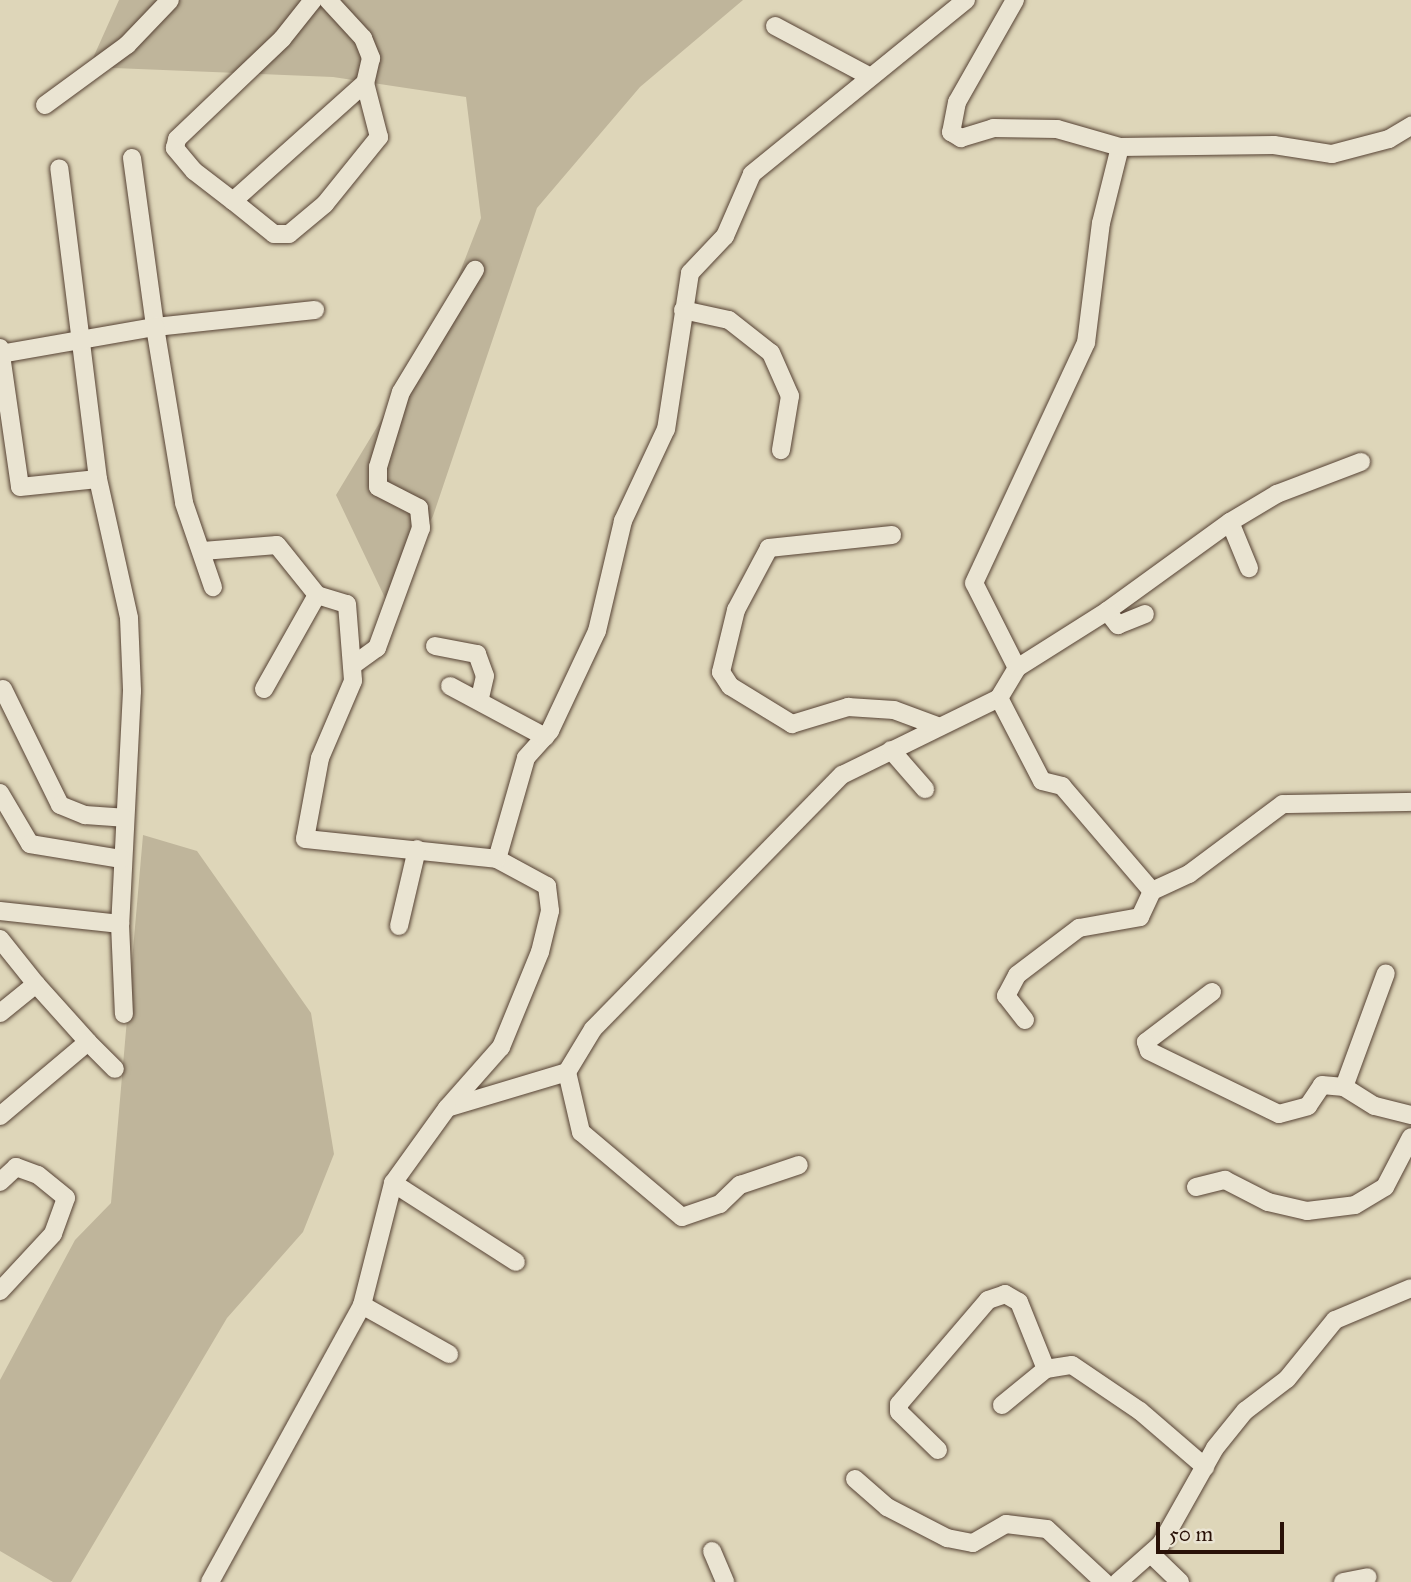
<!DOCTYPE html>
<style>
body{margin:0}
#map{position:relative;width:1411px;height:1582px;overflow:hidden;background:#ded6b9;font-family:"IM FELL Great Primer",serif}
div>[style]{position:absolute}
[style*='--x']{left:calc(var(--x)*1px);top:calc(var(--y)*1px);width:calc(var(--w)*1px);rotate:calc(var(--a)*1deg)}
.green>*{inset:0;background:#bfb59b}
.roads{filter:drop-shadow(0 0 2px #564234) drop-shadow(0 0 2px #564234)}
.minor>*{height:18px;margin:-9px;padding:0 9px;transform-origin:9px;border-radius:9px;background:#eae4d2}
span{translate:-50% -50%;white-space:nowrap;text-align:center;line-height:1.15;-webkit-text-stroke:5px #eae4d2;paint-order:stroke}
.scale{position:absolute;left:1156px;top:1522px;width:128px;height:32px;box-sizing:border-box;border:4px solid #291107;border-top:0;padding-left:9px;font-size:21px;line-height:24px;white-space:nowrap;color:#291107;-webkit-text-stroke:5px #eae4d2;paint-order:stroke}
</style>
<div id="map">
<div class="green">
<i style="clip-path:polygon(119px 0,743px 0,640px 87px,537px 208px,433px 516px,386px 600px,336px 495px,441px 321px,481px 218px,466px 97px,333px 77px,89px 67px)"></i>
<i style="clip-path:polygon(143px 835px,197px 851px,311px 1013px,334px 1154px,303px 1232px,227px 1318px,71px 1582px,53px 1582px,0 1551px,0 1380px,75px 1240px,111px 1203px)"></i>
</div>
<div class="roads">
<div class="minor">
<i style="--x:328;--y:0;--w:52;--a:47.4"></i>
<i style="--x:363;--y:38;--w:22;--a:68"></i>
<i style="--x:371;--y:58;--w:26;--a:103"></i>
<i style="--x:365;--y:83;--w:56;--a:75.5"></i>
<i style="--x:379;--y:137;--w:86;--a:128.9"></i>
<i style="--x:325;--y:204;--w:47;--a:140.2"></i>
<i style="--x:289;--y:234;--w:15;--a:180"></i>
<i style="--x:274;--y:234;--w:53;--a:-141.2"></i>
<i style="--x:233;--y:201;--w:177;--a:-41.8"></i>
<i style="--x:966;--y:0;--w:276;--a:140.9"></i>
<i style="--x:752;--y:174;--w:68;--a:113.5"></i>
<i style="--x:725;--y:236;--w:51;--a:133.4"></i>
<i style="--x:690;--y:273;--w:158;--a:98.7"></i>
<i style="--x:666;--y:429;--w:102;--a:115.1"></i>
<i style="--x:623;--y:521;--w:113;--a:103.3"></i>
<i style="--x:597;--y:631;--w:110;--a:115.2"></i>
<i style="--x:550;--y:731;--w:36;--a:132"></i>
<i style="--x:526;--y:758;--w:105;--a:106"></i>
<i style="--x:497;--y:859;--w:57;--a:28.4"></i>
<i style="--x:547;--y:886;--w:25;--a:83"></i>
<i style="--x:550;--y:911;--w:42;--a:103.7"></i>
<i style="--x:540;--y:952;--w:103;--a:112.3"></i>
<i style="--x:501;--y:1047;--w:81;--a:131.5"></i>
<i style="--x:447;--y:1108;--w:125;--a:-16.7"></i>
<i style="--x:567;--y:1072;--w:50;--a:-58.8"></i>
<i style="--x:593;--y:1029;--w:356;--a:-45.6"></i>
<i style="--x:842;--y:775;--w:175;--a:-26.1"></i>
<i style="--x:999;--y:698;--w:35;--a:-59"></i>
<i style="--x:1017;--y:668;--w:95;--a:-116.8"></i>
<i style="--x:974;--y:583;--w:265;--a:-65"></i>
<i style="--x:1086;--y:343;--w:121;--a:-82.9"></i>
<i style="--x:1101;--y:223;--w:78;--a:-76"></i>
<i style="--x:1120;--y:147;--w:154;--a:-0.7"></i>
<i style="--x:1274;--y:145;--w:59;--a:8.8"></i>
<i style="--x:1332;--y:154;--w:59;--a:-14.7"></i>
<i style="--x:1389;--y:139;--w:26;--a:-31"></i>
<i style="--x:1015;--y:0;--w:117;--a:119.6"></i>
<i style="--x:957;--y:102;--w:31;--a:101"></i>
<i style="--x:951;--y:132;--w:12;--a:31"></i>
<i style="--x:961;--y:138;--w:34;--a:-17"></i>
<i style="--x:993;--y:128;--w:64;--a:0.9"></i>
<i style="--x:1057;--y:129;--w:66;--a:15.9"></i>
<i style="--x:775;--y:26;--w:104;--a:28"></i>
<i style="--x:45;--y:105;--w:102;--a:-36.2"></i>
<i style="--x:127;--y:45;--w:62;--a:-46.3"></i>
<i style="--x:132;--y:158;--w:171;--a:82.2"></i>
<i style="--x:155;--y:327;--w:161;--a:-6.1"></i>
<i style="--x:233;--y:201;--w:49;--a:-142.4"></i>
<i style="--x:194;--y:171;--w:30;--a:-130"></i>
<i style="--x:175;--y:148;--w:9;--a:-77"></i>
<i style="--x:177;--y:139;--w:145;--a:-43.6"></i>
<i style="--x:282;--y:39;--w:50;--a:-51.5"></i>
<i style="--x:683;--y:310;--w:47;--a:12.3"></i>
<i style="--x:729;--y:320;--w:53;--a:38.2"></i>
<i style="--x:771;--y:353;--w:47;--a:66.2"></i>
<i style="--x:790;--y:396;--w:55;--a:99.5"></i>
<i style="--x:0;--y:348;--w:140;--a:81.8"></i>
<i style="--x:20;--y:487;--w:78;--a:-5.9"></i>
<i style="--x:98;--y:479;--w:313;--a:-97.1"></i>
<i style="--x:0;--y:354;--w:157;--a:-9.9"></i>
<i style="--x:155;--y:327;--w:178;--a:80.6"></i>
<i style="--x:184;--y:503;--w:89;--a:71"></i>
<i style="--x:98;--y:479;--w:142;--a:77.4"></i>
<i style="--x:129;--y:618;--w:73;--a:87.6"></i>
<i style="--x:132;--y:691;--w:233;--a:92.9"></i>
<i style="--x:120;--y:924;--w:90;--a:87.5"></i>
<i style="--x:1230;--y:522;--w:50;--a:67.6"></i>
<i style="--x:892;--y:535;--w:124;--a:174"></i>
<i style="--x:769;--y:548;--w:70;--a:118"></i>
<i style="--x:736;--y:610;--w:64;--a:103.6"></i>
<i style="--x:721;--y:672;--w:17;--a:57"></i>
<i style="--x:730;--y:686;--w:73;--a:31.5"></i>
<i style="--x:792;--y:724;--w:59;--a:-16.9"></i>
<i style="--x:848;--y:707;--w:46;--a:3.7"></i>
<i style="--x:894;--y:710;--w:46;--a:20.4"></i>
<i style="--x:203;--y:551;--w:74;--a:-4.6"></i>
<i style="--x:277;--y:545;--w:64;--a:51.3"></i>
<i style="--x:317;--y:595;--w:31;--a:17"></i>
<i style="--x:347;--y:604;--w:77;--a:85.5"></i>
<i style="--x:353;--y:681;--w:84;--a:113.2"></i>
<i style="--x:320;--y:758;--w:82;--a:100.5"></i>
<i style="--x:305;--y:839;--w:193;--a:5.9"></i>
<i style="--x:1107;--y:611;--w:152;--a:-35.9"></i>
<i style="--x:1230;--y:522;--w:55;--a:-30.8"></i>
<i style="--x:1277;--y:494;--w:90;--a:-20.9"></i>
<i style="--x:435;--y:646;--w:43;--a:10.8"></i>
<i style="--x:477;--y:654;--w:23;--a:70"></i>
<i style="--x:485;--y:676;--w:23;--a:103"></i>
<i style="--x:356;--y:663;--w:26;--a:-36"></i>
<i style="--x:377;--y:648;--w:128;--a:-69.9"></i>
<i style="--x:421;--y:528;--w:20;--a:-96"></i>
<i style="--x:419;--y:508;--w:46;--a:-152.9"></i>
<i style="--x:378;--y:487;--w:20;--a:-90"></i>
<i style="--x:378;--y:467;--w:78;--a:-73"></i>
<i style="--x:401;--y:392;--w:143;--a:-58.8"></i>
<i style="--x:1017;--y:668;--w:107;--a:-32.3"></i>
<i style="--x:1107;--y:611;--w:18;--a:52"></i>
<i style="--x:1118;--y:625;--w:29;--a:-22"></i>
<i style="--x:450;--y:686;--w:108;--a:28.2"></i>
<i style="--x:3;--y:689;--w:129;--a:63.8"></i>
<i style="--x:60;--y:805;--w:27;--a:22"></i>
<i style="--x:85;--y:815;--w:39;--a:4"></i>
<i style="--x:264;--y:689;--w:108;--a:-60.6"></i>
<i style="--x:999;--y:698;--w:93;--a:62.6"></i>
<i style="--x:1042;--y:781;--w:21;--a:14"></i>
<i style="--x:1062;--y:786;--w:138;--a:49.4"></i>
<i style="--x:1152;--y:891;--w:41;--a:-24.7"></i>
<i style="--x:1189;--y:874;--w:117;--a:-36.7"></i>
<i style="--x:1283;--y:804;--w:128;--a:-0.9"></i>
<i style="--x:891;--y:750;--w:52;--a:48.9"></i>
<i style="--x:0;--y:793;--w:59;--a:59.5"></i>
<i style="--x:30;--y:844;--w:93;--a:9.3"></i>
<i style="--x:0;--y:911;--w:121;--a:6.2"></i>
<i style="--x:399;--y:926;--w:79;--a:-76.8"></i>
<i style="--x:0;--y:939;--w:58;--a:51.3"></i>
<i style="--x:36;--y:984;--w:46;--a:141.1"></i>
<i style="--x:36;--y:984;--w:78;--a:48.1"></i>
<i style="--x:1212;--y:992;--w:83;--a:142.9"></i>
<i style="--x:1146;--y:1042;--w:9;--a:72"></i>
<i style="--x:1149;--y:1051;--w:144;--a:25.9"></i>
<i style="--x:1279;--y:1114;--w:30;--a:-15"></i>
<i style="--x:1308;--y:1106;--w:25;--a:-56"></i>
<i style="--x:1322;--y:1085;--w:22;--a:5"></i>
<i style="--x:1344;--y:1087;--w:36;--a:32"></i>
<i style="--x:1375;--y:1106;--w:37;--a:14"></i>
<i style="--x:1025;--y:1020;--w:31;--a:-128"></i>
<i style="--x:1006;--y:996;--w:24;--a:-62"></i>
<i style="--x:1017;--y:975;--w:78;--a:-37.2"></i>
<i style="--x:1079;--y:928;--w:62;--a:-10.2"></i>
<i style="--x:1140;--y:917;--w:29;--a:-65"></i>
<i style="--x:567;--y:1072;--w:62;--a:76.9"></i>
<i style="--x:581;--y:1132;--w:132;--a:40.1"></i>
<i style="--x:682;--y:1217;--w:40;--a:-18.9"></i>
<i style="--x:720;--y:1204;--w:28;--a:-44"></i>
<i style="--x:740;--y:1185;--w:62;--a:-18.7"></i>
<i style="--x:1344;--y:1087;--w:121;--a:-69.8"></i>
<i style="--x:0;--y:1116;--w:115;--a:-40.1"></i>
<i style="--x:88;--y:1042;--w:38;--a:45"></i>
<i style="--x:0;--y:1182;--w:22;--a:-43"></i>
<i style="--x:16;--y:1167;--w:23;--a:20"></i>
<i style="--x:38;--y:1175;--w:36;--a:39"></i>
<i style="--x:66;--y:1198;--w:38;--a:110"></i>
<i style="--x:53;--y:1234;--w:78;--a:132.9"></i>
<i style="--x:393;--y:1183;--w:146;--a:32.7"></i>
<i style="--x:1196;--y:1187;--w:30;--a:-14"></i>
<i style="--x:1225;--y:1180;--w:48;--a:27.1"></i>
<i style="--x:1268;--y:1202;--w:40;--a:13"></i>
<i style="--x:1307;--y:1211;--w:48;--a:-7.1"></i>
<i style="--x:1355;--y:1205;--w:35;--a:-31"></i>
<i style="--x:1385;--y:1187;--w:56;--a:-62.5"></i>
<i style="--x:362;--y:1305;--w:100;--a:29.4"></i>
<i style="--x:1002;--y:1405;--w:57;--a:-39.3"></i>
<i style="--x:1046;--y:1369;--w:26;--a:-9"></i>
<i style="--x:1072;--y:1365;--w:82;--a:34.1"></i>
<i style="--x:1140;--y:1411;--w:86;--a:40.7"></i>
<i style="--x:938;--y:1450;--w:54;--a:-135.7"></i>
<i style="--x:899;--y:1412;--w:8;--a:-90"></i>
<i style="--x:899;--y:1404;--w:137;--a:-49.4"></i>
<i style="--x:988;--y:1300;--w:18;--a:-19"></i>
<i style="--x:1005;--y:1294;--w:16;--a:30"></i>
<i style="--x:1019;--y:1302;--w:72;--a:68.1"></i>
<i style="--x:855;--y:1479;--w:43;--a:41.2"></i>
<i style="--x:887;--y:1507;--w:68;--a:27.3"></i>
<i style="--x:947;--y:1538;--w:26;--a:11"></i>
<i style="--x:973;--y:1543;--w:38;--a:-30"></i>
<i style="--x:1006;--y:1524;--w:41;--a:7"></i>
<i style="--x:1047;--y:1529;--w:78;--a:42.9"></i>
<i style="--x:712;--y:1551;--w:34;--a:67"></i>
<i style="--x:1152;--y:1555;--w:39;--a:44"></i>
<i style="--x:210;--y:1582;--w:316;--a:-61.2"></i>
<i style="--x:362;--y:1305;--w:126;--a:-75.7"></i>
<i style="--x:393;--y:1183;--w:92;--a:-54.2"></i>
<i style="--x:1118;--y:1582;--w:57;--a:-41.5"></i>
<i style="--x:1161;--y:1544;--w:110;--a:-60.6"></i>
<i style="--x:1215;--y:1448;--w:48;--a:-51"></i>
<i style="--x:1245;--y:1411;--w:53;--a:-37.3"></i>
<i style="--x:1287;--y:1379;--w:76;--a:-50.9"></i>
<i style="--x:1335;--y:1320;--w:82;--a:-22.8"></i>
<i style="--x:1343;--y:1582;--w:25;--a:-11"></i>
</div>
</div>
<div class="scale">50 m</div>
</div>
